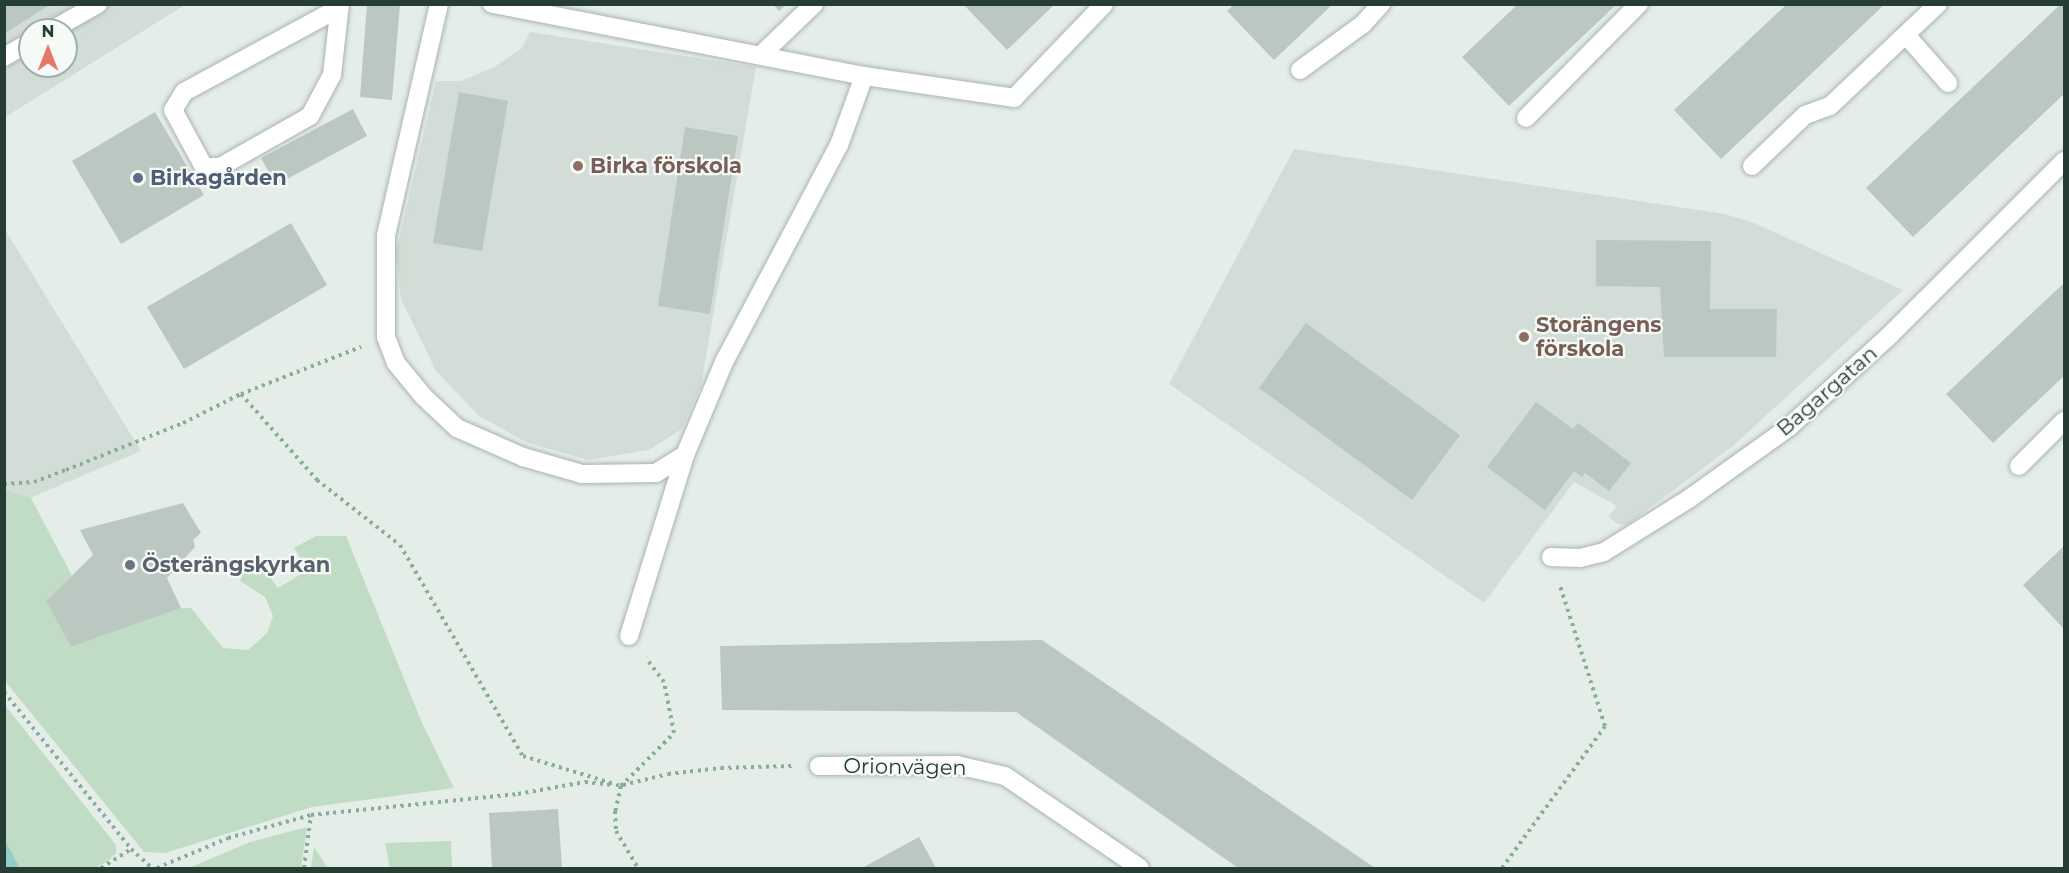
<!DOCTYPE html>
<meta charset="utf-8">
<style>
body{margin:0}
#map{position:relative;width:2069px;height:873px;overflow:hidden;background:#e5ede8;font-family:Montserrat,sans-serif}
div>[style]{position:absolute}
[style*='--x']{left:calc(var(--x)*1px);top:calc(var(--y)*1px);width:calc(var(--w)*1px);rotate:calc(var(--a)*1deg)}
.built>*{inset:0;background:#d3ddd7}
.green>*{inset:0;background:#c0dcc4}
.water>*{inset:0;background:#93cccc}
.building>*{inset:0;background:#bbc7c1}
.path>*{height:4px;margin-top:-2px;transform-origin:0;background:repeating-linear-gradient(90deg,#89ad9c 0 3px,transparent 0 7.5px)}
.roads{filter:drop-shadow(0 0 2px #a8b5ae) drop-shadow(0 0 2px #a8b5ae)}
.minor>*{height:18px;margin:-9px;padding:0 9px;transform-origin:9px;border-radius:9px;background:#fff}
.dots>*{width:16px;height:16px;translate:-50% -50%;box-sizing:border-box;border:3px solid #f5faf7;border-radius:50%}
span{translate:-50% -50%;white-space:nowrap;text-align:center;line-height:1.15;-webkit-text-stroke:4.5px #f5faf7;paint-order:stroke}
.education-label{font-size:21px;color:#785e54;font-weight:700}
.left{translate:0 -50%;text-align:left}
.service-label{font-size:21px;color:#4e5e75;font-weight:700}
.street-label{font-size:21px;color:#263d33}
.worship-label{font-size:21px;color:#5b616d;font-weight:700}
.frame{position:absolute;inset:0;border:6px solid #263d33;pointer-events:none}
.north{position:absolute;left:18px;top:18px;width:60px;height:60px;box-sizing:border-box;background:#f5faf7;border:2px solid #a2aea9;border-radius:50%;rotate:0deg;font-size:16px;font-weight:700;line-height:24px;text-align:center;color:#263d33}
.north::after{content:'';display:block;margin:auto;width:21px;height:27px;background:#e5776b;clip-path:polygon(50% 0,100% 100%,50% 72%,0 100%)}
</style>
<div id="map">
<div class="built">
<i style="clip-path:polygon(evenodd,5px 5px,185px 5px,5px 117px,5px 5px,30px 30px,66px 30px,66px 66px,30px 66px,30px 30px)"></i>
<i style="clip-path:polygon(530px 32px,756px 67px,701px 386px,682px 429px,649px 450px,588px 460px,528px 443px,479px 416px,436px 371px,401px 299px,396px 252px,436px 81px,461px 81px,494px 67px,521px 49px)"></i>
<i style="clip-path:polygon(1294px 149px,1725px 214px,1754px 223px,1903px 290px,1733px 446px,1628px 524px,1618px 524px,1608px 517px,1617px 506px,1574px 482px,1484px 603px,1169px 384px)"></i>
<i style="clip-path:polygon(4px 228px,141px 451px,18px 503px,4px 500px)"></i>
</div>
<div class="green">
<i style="clip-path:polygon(4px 490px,31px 498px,72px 576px,46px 601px,71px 647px,181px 608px,191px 608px,223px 648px,248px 650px,267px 633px,273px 616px,265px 597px,240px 581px,243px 573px,262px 566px,278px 588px,308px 570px,294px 548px,316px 536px,346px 536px,422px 723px,454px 788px,312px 807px,165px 853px,144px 852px,5px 681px)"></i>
<i style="clip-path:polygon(4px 704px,116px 845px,116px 853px,108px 861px,94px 868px,18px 868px,5px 840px)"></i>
<i style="clip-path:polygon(307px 827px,301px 868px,189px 868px,250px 842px)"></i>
<i style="clip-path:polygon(451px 841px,452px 868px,390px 868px,385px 843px)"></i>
<i style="clip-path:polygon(314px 847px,328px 868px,311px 868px)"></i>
</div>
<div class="water">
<i style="clip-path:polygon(5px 840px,19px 867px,18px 868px,5px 868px)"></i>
</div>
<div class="building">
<i style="clip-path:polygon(4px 4px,51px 4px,4px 34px)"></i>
<i style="clip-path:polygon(367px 4px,400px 4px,392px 100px,360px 97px)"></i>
<i style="clip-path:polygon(773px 4px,787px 4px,779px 11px)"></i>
<i style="clip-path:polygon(963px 4px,1055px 4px,1007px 50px)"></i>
<i style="clip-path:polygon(1234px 4px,1333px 4px,1274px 60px,1227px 11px)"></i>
<i style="clip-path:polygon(1518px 4px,1617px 4px,1509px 106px,1462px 57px)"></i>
<i style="clip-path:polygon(1787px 4px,1885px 4px,1721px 159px,1674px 110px)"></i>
<i style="clip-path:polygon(2061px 4px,2064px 4px,2064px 94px,1913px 237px,1866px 188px)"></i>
<i style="clip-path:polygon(459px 92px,508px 101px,482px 251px,433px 243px)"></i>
<i style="clip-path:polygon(353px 109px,367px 136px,276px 185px,261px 158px)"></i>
<i style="clip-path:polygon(155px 112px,204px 195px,121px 244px,72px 161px)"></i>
<i style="clip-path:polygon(685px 127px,738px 136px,710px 314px,658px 306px)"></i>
<i style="clip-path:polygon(291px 223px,327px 285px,184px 369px,147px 307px)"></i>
<i style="clip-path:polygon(1596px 240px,1711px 241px,1710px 309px,1777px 309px,1776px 357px,1664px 357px,1660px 287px,1596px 286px)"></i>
<i style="clip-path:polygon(2064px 283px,2064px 376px,1993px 443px,1946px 394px)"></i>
<i style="clip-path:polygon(1306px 323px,1460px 435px,1412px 500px,1259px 388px)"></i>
<i style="clip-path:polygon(1536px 402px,1573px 429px,1578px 423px,1631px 463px,1609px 491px,1585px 473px,1582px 477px,1574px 471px,1545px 510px,1487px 467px)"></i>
<i style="clip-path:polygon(183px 503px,201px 533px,193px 540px,195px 547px,167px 578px,181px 608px,71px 647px,46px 601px,93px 555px,80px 530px)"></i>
<i style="clip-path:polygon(2064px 546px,2064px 629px,2023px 585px)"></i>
<i style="clip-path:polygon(1042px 640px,1375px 868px,1238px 868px,1016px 712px,722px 710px,720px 646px)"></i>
<i style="clip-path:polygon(558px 809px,562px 868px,492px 868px,489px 813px)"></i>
<i style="clip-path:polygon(919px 837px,936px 868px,862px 868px)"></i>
</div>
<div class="path">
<i style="--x:241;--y:394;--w:115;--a:48.5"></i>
<i style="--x:317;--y:480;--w:105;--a:38.1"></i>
<i style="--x:400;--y:545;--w:244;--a:59.8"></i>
<i style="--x:523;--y:756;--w:102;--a:17"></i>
<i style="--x:621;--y:786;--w:75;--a:-45"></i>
<i style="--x:674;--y:733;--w:52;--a:-101.1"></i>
<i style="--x:664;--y:682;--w:30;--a:-127"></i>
<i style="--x:4;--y:484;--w:30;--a:-4"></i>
<i style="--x:34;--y:482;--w:34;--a:-21"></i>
<i style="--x:66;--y:470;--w:126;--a:-21.9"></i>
<i style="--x:183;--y:423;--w:65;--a:-26.6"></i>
<i style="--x:241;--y:394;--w:129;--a:-21.4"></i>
<i style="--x:4;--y:692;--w:202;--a:51"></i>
<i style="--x:131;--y:849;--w:28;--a:42"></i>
<i style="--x:623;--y:785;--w:46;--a:-13.7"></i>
<i style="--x:668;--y:774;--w:53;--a:-6.5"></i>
<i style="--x:721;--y:768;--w:73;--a:-1.6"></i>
<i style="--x:621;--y:786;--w:26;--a:103"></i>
<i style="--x:615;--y:811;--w:20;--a:87"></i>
<i style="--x:616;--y:831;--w:43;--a:59.3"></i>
<i style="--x:101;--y:868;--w:36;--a:-32"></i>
<i style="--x:157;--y:868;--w:77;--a:-22.9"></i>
<i style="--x:228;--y:838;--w:86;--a:-15.5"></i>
<i style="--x:311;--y:815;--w:208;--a:-5.8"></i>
<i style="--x:518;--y:794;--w:68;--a:-10.2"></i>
<i style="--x:585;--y:782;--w:27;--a:6"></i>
<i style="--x:304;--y:868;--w:53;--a:-82.5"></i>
<i style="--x:1502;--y:868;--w:175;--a:-54"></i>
<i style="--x:1605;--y:726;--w:150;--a:-107.8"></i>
</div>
<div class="roads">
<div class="minor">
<i style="--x:439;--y:4;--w:238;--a:102.9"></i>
<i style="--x:386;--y:236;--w:101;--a:90"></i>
<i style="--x:386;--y:337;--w:28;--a:69"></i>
<i style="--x:396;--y:363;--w:43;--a:50.7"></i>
<i style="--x:423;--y:396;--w:47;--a:43.3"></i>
<i style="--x:457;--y:428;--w:72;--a:23.7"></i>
<i style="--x:523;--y:457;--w:61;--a:16.1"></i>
<i style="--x:582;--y:474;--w:74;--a:-0.8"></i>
<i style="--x:656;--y:473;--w:34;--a:-32"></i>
<i style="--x:685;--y:455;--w:101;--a:-67.2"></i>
<i style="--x:724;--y:362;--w:246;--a:-62.1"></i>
<i style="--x:839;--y:145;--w:73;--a:-70.1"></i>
<i style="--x:864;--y:76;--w:379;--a:-169"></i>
<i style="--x:337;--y:9;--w:174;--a:151.5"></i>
<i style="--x:184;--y:92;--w:21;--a:121"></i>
<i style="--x:173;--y:110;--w:65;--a:61.5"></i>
<i style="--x:204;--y:167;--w:16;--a:0"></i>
<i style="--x:220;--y:167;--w:103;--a:-29.5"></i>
<i style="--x:310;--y:116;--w:47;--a:-61.8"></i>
<i style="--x:332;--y:75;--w:71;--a:-83.6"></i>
<i style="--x:52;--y:30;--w:53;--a:-29.5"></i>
<i style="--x:1906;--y:35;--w:64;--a:48.8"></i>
<i style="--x:761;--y:55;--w:74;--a:-43.9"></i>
<i style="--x:4;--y:57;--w:30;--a:-30"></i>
<i style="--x:1300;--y:70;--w:78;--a:-36.1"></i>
<i style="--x:1363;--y:24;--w:27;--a:-48"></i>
<i style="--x:864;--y:76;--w:152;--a:8.3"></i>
<i style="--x:1014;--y:98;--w:130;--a:-46.2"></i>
<i style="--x:1526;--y:118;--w:161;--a:-45.3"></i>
<i style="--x:1752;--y:166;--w:74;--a:-43.9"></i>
<i style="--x:1805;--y:115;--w:27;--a:-20"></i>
<i style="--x:1830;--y:106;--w:149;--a:-43.4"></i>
<i style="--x:2019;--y:466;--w:64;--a:-45"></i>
<i style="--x:1551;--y:557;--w:29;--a:2"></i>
<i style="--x:1580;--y:558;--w:25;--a:-14"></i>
<i style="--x:1604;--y:552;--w:102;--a:-32.1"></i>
<i style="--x:1690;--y:498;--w:122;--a:-35.6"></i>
<i style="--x:1789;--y:427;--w:134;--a:-42.3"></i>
<i style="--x:1888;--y:337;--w:249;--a:-45"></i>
<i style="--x:629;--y:636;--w:189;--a:-72.8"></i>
<i style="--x:819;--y:766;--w:138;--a:-0.4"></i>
<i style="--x:957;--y:765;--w:49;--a:12.9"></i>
<i style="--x:1005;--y:776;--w:163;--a:34.3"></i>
</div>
</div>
<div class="dots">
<i style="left:578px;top:166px;background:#8d6e63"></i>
<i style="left:138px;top:178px;background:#5c6f8a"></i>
<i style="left:1524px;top:337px;background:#8d6e63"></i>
<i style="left:130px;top:565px;background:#6b7280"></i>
</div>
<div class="education-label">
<span class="left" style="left:590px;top:166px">Birka förskola</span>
<span class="left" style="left:1536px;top:337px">Storängens<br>förskola</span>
</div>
<div class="service-label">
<span class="left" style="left:150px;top:178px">Birkagården</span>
</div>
<div class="street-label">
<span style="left:1827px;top:391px;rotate:-41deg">Bagargatan</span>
<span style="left:905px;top:767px;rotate:1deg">Orionvägen</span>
</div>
<div class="worship-label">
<span class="left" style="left:142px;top:565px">Österängskyrkan</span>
</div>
<div class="frame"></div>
<div class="north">N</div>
</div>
